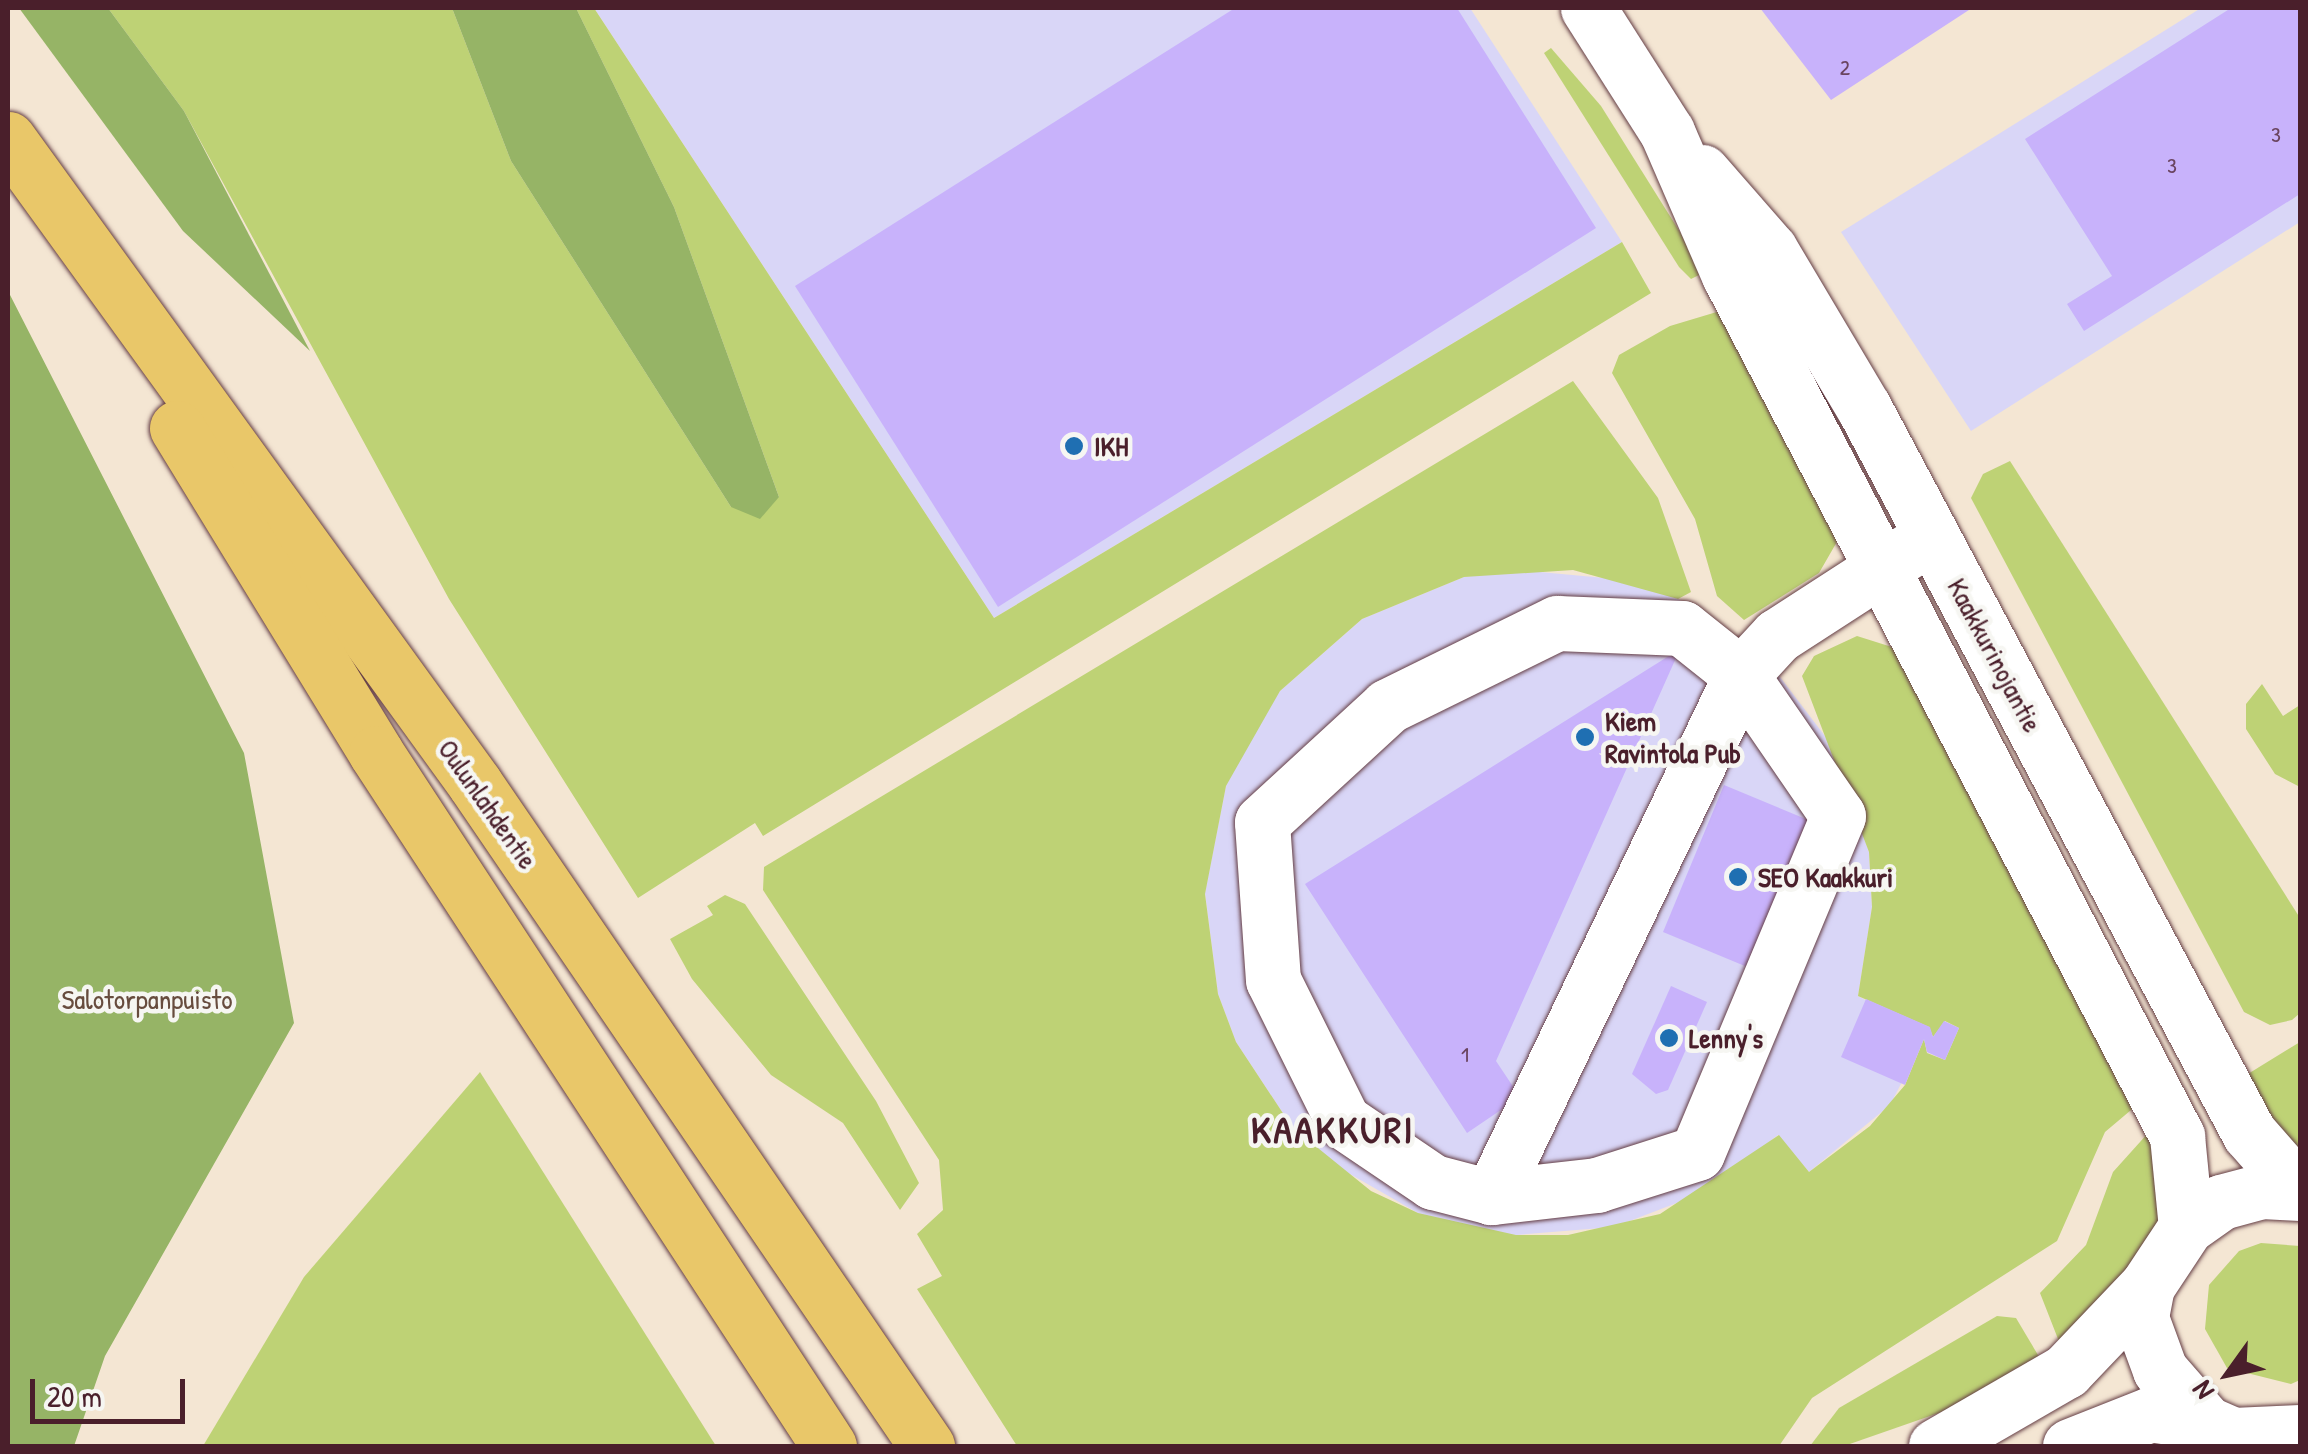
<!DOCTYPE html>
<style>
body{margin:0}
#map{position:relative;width:2308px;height:1454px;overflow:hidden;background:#f4e6d3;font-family:"Patrick Hand",sans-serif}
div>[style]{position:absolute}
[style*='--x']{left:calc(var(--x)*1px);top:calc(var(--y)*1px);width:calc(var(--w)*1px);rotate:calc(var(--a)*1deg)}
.built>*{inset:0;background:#d9d6f7}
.green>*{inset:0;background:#bed275}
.forest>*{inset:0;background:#96b466}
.building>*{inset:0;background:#c8b2fb}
.roads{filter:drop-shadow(0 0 2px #643d44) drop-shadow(0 0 2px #643d44)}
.minor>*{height:55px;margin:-27.5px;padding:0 27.5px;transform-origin:27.5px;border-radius:27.5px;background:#fff}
.major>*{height:55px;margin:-27.5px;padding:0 27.5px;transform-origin:27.5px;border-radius:27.5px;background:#e9c769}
.dots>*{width:28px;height:28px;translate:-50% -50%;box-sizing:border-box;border:5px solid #f6f6f2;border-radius:50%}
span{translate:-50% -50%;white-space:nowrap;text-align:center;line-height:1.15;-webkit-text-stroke:9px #f6f6f2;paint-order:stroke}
.number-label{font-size:22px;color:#6a445f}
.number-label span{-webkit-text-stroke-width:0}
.poi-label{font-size:28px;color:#4a1f2b;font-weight:700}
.left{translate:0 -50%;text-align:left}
.street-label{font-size:28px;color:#4a1f2b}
.park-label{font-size:28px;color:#674c3e}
.district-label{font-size:38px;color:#4a1f2b;font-weight:700;letter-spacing:2.5px}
.frame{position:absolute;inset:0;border:10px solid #4a1f2b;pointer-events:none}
.north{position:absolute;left:2178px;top:1324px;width:100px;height:100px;-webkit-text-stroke:8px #f6f6f2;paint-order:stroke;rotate:237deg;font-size:28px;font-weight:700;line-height:40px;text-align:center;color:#4a1f2b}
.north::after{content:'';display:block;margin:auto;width:35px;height:45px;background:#4a1f2b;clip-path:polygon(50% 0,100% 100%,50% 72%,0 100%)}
.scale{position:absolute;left:30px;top:1379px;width:155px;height:45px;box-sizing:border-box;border:5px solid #4a1f2b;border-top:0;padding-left:12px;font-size:30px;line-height:35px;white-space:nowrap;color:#4a1f2b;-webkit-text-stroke:8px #f6f6f2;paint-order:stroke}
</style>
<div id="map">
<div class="built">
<i style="clip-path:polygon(594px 8px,1470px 8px,1622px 242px,994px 618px)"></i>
<i style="clip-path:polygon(2201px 8px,2300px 8px,2300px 222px,1971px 431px,1841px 232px)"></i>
<i style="clip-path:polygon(1518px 570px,1626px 580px,1678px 599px,1768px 661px,1834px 748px,1869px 852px,1872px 907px,1858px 996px,1933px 1036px,1944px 1021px,1959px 1028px,1945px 1060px,1927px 1052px,1924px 1040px,1890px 1105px,1809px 1172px,1778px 1135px,1703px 1193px,1614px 1227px,1516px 1235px,1466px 1228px,1418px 1213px,1329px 1162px,1292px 1127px,1236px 1042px,1218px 994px,1205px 893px,1226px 786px,1249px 736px,1280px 691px,1362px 619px,1464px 577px)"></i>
</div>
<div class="green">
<i style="clip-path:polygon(108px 8px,452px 8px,511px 161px,731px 507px,779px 497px,674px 207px,576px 8px,594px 8px,994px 618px,1622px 242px,1651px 293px,763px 836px,755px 823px,638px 898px,449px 599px,184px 111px)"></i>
<i style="clip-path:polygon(1551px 48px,1601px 106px,1705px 272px,1691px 279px,1679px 267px,1544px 53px)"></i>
<i style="clip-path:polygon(1730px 308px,1838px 540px,1819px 573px,1744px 620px,1717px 596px,1695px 519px,1612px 373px,1619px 355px,1670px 326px)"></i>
<i style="clip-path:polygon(1573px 381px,1658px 498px,1691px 592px,1678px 599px,1573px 570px,1464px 577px,1362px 619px,1280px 691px,1226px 786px,1205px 894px,1218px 994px,1236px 1042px,1292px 1127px,1371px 1191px,1418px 1213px,1516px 1235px,1568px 1235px,1660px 1214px,1779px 1135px,1809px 1172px,1870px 1126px,1905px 1085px,1924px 1039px,1927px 1053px,1945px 1060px,1959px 1028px,1945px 1021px,1933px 1037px,1929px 1027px,1858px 996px,1872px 907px,1869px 852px,1802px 676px,1814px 656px,1857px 636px,1895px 648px,2137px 1105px,2105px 1132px,2057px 1241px,1812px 1398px,1779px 1446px,1017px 1446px,917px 1289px,942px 1276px,917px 1234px,943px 1210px,939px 1160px,763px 890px,764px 867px)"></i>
<i style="clip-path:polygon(2010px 461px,2300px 918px,2300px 1013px,2292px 1020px,2270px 1025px,2244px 1012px,1971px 498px,1983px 474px)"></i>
<i style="clip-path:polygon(2262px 684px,2283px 716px,2300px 705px,2300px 787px,2275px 774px,2246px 729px,2246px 704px)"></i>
<i style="clip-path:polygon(725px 895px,745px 904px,876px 1101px,919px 1183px,900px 1210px,843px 1123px,771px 1075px,692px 979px,670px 939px,713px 915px,707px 906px)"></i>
<i style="clip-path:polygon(2300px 1042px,2300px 1157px,2243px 1077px)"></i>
<i style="clip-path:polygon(480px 1072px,716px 1446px,203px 1446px,304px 1277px)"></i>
<i style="clip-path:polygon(2149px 1132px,2164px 1188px,2157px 1224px,2126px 1277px,2060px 1344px,2040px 1293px,2086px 1245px,2113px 1172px)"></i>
<i style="clip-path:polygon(2261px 1243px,2300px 1246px,2300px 1380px,2291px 1384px,2227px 1368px,2205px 1329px,2209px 1285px,2239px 1251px)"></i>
<i style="clip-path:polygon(1997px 1316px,2016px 1318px,2041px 1360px,1976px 1400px,1844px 1446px,1810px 1446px,1839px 1408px)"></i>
</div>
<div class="forest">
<i style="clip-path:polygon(19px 8px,108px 8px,184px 111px,310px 351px,183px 231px)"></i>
<i style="clip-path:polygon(452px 8px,576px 8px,674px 207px,779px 497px,760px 519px,731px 507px,511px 161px)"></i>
<i style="clip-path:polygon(8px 291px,244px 753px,294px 1023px,105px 1356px,74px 1446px,8px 1446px)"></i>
</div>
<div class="building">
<i style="clip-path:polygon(1235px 8px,1457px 8px,1596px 228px,998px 607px,795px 286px)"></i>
<i style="clip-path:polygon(1760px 8px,1972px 8px,1831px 100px)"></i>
<i style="clip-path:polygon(2231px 8px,2300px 8px,2300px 194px,2084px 331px,2067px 304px,2112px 276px,2025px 139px)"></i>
<i style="clip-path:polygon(1680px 649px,1496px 1061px,1520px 1097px,1467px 1133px,1305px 884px)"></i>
<i style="clip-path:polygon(1724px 785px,1813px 822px,1752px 969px,1663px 932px)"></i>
<i style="clip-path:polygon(1671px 986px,1707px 1002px,1668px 1090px,1656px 1094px,1632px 1074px)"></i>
<i style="clip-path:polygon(1866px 999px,1930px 1027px,1933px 1037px,1944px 1021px,1959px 1028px,1945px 1060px,1927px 1052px,1924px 1039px,1905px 1085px,1841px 1057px)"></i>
</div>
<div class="roads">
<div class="minor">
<i style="--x:1588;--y:8;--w:147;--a:57.5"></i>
<i style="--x:1667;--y:132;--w:156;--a:66.6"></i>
<i style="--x:1729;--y:275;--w:971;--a:62.51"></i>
<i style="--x:2177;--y:1136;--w:91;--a:84.4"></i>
<i style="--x:1702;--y:172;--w:103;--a:48.9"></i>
<i style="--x:1770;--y:250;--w:184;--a:59.3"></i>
<i style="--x:1864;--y:408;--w:821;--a:62.03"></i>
<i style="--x:2249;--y:1133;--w:77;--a:48.7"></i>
<i style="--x:1557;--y:623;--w:125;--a:2.3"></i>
<i style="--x:1682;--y:628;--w:75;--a:38.5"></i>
<i style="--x:1741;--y:675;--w:171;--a:55.5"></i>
<i style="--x:1838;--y:816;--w:365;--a:112.7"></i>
<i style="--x:1697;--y:1153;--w:105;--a:162.3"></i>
<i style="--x:1597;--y:1185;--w:107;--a:173.5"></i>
<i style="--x:1491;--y:1197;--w:60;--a:-165.5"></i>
<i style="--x:1433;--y:1182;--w:109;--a:-145.9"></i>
<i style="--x:1343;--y:1121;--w:157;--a:-116.4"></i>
<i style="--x:1273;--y:980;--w:158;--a:-94"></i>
<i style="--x:1262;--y:822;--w:171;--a:-42.6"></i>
<i style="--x:1388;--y:706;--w:188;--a:-26.2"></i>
<i style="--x:2300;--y:1193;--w:38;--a:-177"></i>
<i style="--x:2262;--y:1191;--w:42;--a:165"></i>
<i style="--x:2221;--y:1202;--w:43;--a:144.5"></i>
<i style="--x:2186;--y:1227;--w:71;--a:123.5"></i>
<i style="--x:2147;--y:1286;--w:33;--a:101"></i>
<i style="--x:2141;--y:1318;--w:55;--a:69.9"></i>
<i style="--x:2160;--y:1370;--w:70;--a:49"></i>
<i style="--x:2206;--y:1423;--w:30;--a:24"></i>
<i style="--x:2233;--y:1435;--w:67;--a:-2.6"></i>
<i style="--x:1491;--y:1197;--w:579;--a:-64.41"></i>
<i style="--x:1741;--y:675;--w:53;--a:-47.3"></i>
<i style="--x:1777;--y:636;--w:162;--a:-32.9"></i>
<i style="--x:1936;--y:1446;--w:150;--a:-30"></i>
<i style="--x:2066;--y:1371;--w:117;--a:-46.4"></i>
<i style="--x:2070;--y:1446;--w:87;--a:-21.6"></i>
<i style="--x:2151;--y:1414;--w:56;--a:9.3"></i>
</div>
<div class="major">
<i style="--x:8;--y:139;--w:796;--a:54.09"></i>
<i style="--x:475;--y:784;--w:802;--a:55.68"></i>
<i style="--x:177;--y:428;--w:381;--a:58.5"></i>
<i style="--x:376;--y:753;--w:828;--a:56.83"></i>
</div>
</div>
<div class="dots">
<i style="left:1074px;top:446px;background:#1f6fb2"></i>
<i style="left:1585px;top:737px;background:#1f6fb2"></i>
<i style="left:1738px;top:877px;background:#1f6fb2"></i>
<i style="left:1669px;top:1038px;background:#1f6fb2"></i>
</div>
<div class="number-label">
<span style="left:1845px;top:68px">2</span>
<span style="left:2276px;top:135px">3</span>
<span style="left:2172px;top:166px">3</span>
<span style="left:1465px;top:1055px">1</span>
</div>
<div class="poi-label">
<span class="left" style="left:1094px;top:446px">IKH</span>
<span class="left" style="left:1605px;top:737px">Kiem<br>Ravintola Pub</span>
<span class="left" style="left:1758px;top:877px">SEO Kaakkuri</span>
<span class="left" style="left:1689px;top:1038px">Lenny's</span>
</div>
<div class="street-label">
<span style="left:1995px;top:655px;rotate:62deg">Kaakkurinojantie</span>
<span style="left:488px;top:804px;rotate:55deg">Oulunlahdentie</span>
</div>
<div class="park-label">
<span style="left:147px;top:999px">Salotorpanpuisto</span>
</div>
<div class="district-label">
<span style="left:1333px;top:1130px">KAAKKURI</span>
</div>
<div class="frame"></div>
<div class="north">N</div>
<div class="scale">20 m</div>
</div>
